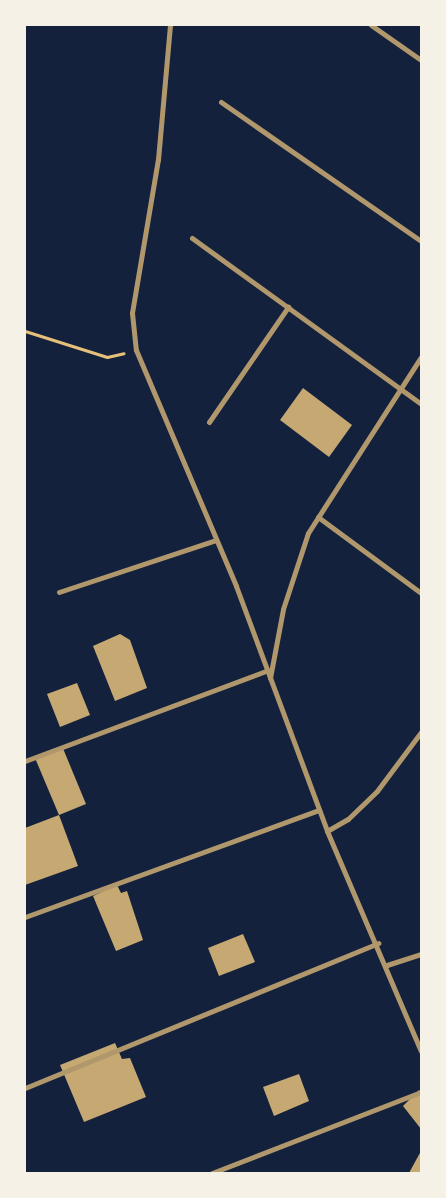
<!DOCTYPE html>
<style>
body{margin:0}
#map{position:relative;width:446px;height:1198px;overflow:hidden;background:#14213d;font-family:"Sofia Sans Condensed",sans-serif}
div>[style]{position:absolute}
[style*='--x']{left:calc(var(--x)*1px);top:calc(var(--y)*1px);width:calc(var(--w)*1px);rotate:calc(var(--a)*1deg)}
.building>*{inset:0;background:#c6a872}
.path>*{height:3px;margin:-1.5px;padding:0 1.5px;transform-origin:1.5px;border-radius:1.5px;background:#e5c07b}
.minor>*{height:5px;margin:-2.5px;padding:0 2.5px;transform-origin:2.5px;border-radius:2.5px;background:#b1986c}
span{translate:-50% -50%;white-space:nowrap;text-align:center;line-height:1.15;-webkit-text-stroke:4px #f6f1e7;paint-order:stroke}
.frame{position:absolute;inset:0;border:26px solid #f6f1e7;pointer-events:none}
</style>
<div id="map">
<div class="building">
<i style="clip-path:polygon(303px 388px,352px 425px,329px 457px,280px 420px)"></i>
<i style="clip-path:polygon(120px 634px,130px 640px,147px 688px,115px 701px,93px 646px)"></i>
<i style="clip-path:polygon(77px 683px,90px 715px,60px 727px,47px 694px)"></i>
<i style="clip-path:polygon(62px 746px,86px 804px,59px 815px,35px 758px)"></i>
<i style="clip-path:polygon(59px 815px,78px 866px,25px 885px,25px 828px)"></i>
<i style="clip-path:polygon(117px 885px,121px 893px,127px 891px,143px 940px,116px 951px,93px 896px)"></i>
<i style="clip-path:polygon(243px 934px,255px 962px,219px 976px,208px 948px)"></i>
<i style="clip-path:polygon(115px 1043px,122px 1059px,130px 1058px,146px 1097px,84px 1122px,60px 1065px)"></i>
<i style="clip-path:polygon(299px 1074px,309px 1101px,274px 1116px,263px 1087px)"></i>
<i style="clip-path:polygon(419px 1090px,421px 1092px,421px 1129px,403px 1106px)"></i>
<i style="clip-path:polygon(421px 1151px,421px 1173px,409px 1173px)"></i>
</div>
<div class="path">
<i style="--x:25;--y:331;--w:86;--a:17.6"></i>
<i style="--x:107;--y:357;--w:17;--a:-13"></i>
</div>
<div class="minor">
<i style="--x:170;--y:25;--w:135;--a:95.1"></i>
<i style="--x:158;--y:159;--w:156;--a:99.6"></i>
<i style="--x:132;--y:313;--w:37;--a:84"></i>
<i style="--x:136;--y:350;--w:256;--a:67"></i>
<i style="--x:236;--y:586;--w:261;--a:69.6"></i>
<i style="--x:327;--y:831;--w:239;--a:66.9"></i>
<i style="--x:371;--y:25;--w:61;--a:35"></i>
<i style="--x:221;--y:102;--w:244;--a:34.8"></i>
<i style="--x:192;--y:238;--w:283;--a:35.9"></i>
<i style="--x:209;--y:422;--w:140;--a:-55.5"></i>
<i style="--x:318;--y:517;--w:128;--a:36.4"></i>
<i style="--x:59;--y:592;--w:165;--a:-18.3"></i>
<i style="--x:270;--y:678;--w:70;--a:-79.3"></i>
<i style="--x:283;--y:609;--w:80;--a:-71.8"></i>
<i style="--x:308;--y:533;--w:209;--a:-57.3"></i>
<i style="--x:25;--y:761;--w:257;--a:-20.5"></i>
<i style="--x:327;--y:831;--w:24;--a:-30"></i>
<i style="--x:348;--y:819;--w:40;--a:-44"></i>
<i style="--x:377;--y:791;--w:74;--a:-53.3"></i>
<i style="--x:25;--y:917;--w:313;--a:-20"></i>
<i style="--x:387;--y:965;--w:36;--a:-18"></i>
<i style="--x:25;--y:1088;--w:382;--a:-22.3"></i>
<i style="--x:212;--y:1173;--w:224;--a:-21.2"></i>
</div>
<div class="frame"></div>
</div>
